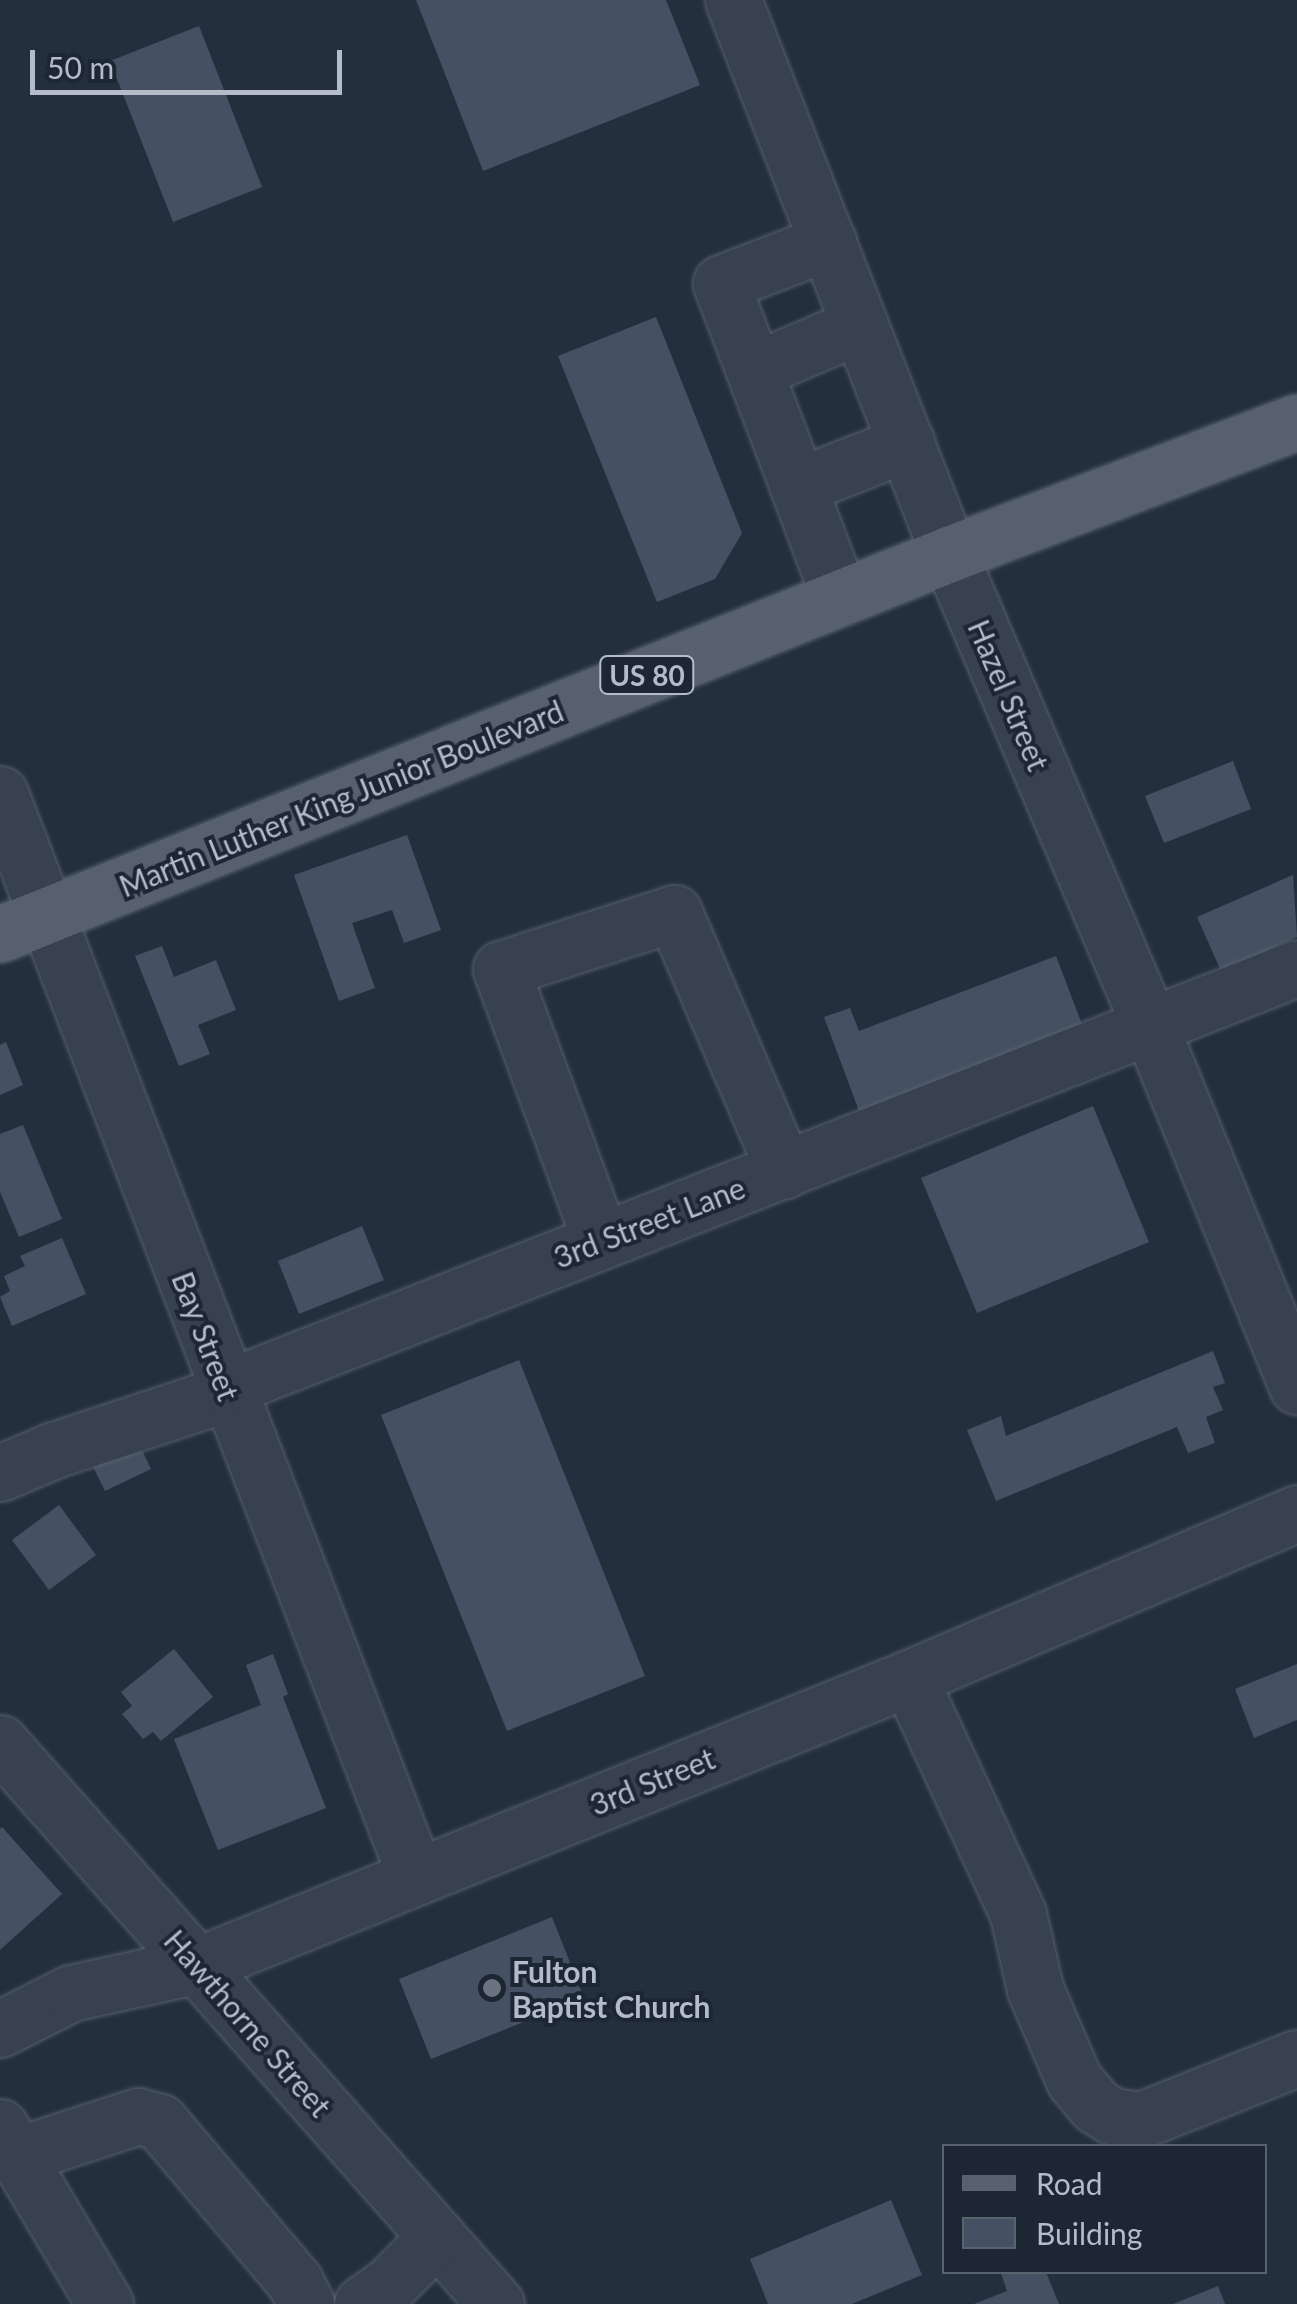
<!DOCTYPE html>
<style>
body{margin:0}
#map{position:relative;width:1297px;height:2304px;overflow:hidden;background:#242f3e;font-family:Lato,sans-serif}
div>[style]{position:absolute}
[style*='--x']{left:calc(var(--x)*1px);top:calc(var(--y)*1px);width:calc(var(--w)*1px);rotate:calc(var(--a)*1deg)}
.building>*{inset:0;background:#455162}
.roads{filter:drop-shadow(0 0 2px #565f6c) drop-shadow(0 0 2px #565f6c)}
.minor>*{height:55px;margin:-27.5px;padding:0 27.5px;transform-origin:27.5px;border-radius:27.5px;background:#38414e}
.major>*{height:55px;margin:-27.5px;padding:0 27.5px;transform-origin:27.5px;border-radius:27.5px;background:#56606e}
.dots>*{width:28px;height:28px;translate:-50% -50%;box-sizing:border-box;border:5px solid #1d2633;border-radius:50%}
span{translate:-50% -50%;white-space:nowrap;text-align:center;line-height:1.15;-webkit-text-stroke:8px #1d2633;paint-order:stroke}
.shield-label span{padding:2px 8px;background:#1d2633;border:2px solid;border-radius:8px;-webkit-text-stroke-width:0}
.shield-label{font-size:28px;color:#b4bcc9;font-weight:700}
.street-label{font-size:30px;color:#b4bcc9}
.poi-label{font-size:30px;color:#b4bcc9;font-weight:700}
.left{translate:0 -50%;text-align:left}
.legend{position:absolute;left:942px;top:2144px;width:325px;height:130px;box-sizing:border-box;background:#1d2633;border:2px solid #59626f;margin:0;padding:12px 18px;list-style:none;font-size:30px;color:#b4bcc9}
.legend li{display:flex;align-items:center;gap:20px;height:50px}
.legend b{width:50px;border:2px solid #59626f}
.scale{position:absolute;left:30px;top:50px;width:312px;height:45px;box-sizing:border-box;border:5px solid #b4bcc9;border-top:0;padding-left:12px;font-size:30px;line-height:35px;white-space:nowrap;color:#b4bcc9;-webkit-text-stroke:8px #1d2633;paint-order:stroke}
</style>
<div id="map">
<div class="building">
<i style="clip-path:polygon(416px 0,666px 0,700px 85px,483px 171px)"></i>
<i style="clip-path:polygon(199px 26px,262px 187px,173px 222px,110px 61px)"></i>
<i style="clip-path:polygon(656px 317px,742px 533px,715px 579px,657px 602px,558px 356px)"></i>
<i style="clip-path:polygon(1233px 761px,1251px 809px,1164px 843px,1145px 796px)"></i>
<i style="clip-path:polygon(407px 835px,441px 930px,404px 943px,392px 910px,352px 923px,375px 988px,339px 1001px,294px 875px)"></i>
<i style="clip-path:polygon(1293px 875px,1297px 937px,1221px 971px,1197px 917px)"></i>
<i style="clip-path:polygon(162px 946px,174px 977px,216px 960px,236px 1010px,198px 1025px,210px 1054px,179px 1066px,135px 956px)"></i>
<i style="clip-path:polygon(1056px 956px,1083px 1027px,859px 1111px,824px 1017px,850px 1008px,859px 1031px)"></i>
<i style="clip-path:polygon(6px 1042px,23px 1085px,0 1095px,0 1045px)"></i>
<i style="clip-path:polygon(1093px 1106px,1149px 1242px,977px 1313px,921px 1178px)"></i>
<i style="clip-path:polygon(23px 1125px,62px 1219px,19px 1237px,0 1192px,0 1134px)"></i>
<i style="clip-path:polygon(362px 1226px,384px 1280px,299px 1314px,278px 1261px)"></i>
<i style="clip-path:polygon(62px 1238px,86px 1294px,12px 1326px,0 1297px,10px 1291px,4px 1276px,25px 1266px,20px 1256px)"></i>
<i style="clip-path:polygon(1213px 1351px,1225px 1383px,1213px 1387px,1223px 1410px,1206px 1417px,1215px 1443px,1188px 1453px,1177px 1427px,996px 1501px,967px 1430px,1001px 1416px,1006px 1436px)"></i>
<i style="clip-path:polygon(519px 1360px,645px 1676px,507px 1731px,381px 1415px)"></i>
<i style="clip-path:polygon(138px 1442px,151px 1469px,105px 1491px,91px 1463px)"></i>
<i style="clip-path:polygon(59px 1505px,96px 1555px,49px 1590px,12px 1540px)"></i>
<i style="clip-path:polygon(174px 1649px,213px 1697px,161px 1741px,153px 1732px,143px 1739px,122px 1714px,132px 1706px,121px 1692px)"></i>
<i style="clip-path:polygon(273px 1654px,288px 1694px,283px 1697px,326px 1808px,218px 1850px,174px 1739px,261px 1705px,246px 1665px)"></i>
<i style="clip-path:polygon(1297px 1664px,1297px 1720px,1254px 1738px,1235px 1689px)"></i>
<i style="clip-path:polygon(2px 1827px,62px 1894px,0 1950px,0 1829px)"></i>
<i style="clip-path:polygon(552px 1917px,584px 1998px,431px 2059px,399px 1979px)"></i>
<i style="clip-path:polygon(891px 2200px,922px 2275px,852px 2304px,768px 2304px,750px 2259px)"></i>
<i style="clip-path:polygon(1046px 2272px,1059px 2304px,974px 2304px,1007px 2291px,1001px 2273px)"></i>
<i style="clip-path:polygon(1218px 2286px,1225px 2304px,1173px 2304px)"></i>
</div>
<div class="roads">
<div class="minor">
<i style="--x:733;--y:0;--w:595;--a:68.7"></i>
<i style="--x:949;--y:554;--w:513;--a:66.93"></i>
<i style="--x:1150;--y:1026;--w:389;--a:67.8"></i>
<i style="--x:755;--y:370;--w:114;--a:-23.2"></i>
<i style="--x:798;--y:486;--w:217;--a:-110.8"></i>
<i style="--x:721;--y:283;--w:115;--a:-21"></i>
<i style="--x:840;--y:598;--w:120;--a:-110.6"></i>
<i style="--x:798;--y:486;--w:117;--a:-21.5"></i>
<i style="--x:0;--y:794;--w:1160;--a:68.99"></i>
<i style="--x:601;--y:1241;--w:290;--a:-110.2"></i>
<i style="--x:501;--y:969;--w:182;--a:-17.9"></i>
<i style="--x:674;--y:913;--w:280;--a:66.8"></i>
<i style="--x:0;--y:1473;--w:59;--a:-23.1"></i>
<i style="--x:54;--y:1450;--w:157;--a:-18.2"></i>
<i style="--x:203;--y:1401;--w:26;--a:-29"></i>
<i style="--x:226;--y:1388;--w:1150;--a:-21.41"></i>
<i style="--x:909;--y:1678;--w:260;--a:65.2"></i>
<i style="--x:1018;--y:1914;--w:77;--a:77.2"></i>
<i style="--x:1035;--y:1989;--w:99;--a:66.8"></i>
<i style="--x:1074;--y:2080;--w:34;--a:50"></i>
<i style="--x:1096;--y:2106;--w:19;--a:32"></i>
<i style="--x:1112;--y:2116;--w:29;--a:8"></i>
<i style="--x:1141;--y:2120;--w:168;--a:-21.7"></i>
<i style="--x:0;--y:1743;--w:749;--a:48.52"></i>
<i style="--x:0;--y:2029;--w:80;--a:-26.9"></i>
<i style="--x:71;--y:1993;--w:130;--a:-12.4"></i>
<i style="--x:198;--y:1965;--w:767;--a:-21.98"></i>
<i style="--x:909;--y:1678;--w:422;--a:-23"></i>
<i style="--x:0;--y:2127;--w:206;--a:59.3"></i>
<i style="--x:18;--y:2155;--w:126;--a:-18"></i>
<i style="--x:138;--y:2116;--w:23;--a:15"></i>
<i style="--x:160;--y:2122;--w:209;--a:49.8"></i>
<i style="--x:295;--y:2282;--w:25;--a:63"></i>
<i style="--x:362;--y:2304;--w:33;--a:-35"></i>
<i style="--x:389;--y:2285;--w:68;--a:-45"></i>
</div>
<div class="major">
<i style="--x:0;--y:934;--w:1022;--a:-21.82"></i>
<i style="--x:949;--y:554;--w:372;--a:-20.8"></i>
</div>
</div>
<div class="dots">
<i style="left:492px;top:1988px;background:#6b7280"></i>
</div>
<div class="shield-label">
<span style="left:647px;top:675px">US 80</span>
</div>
<div class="street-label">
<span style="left:1009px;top:695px;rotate:67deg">Hazel Street</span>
<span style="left:341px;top:798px;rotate:-22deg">Martin Luther King Junior Boulevard</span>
<span style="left:649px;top:1222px;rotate:-21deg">3rd Street Lane</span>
<span style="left:206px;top:1336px;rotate:69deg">Bay Street</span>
<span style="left:652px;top:1781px;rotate:-22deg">3rd Street</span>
<span style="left:248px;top:2023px;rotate:49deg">Hawthorne Street</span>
</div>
<div class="poi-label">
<span class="left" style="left:512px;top:1988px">Fulton<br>Baptist Church</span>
</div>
<ul class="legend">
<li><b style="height:12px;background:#56606e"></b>Road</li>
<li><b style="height:28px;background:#455162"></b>Building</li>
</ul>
<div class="scale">50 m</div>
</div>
